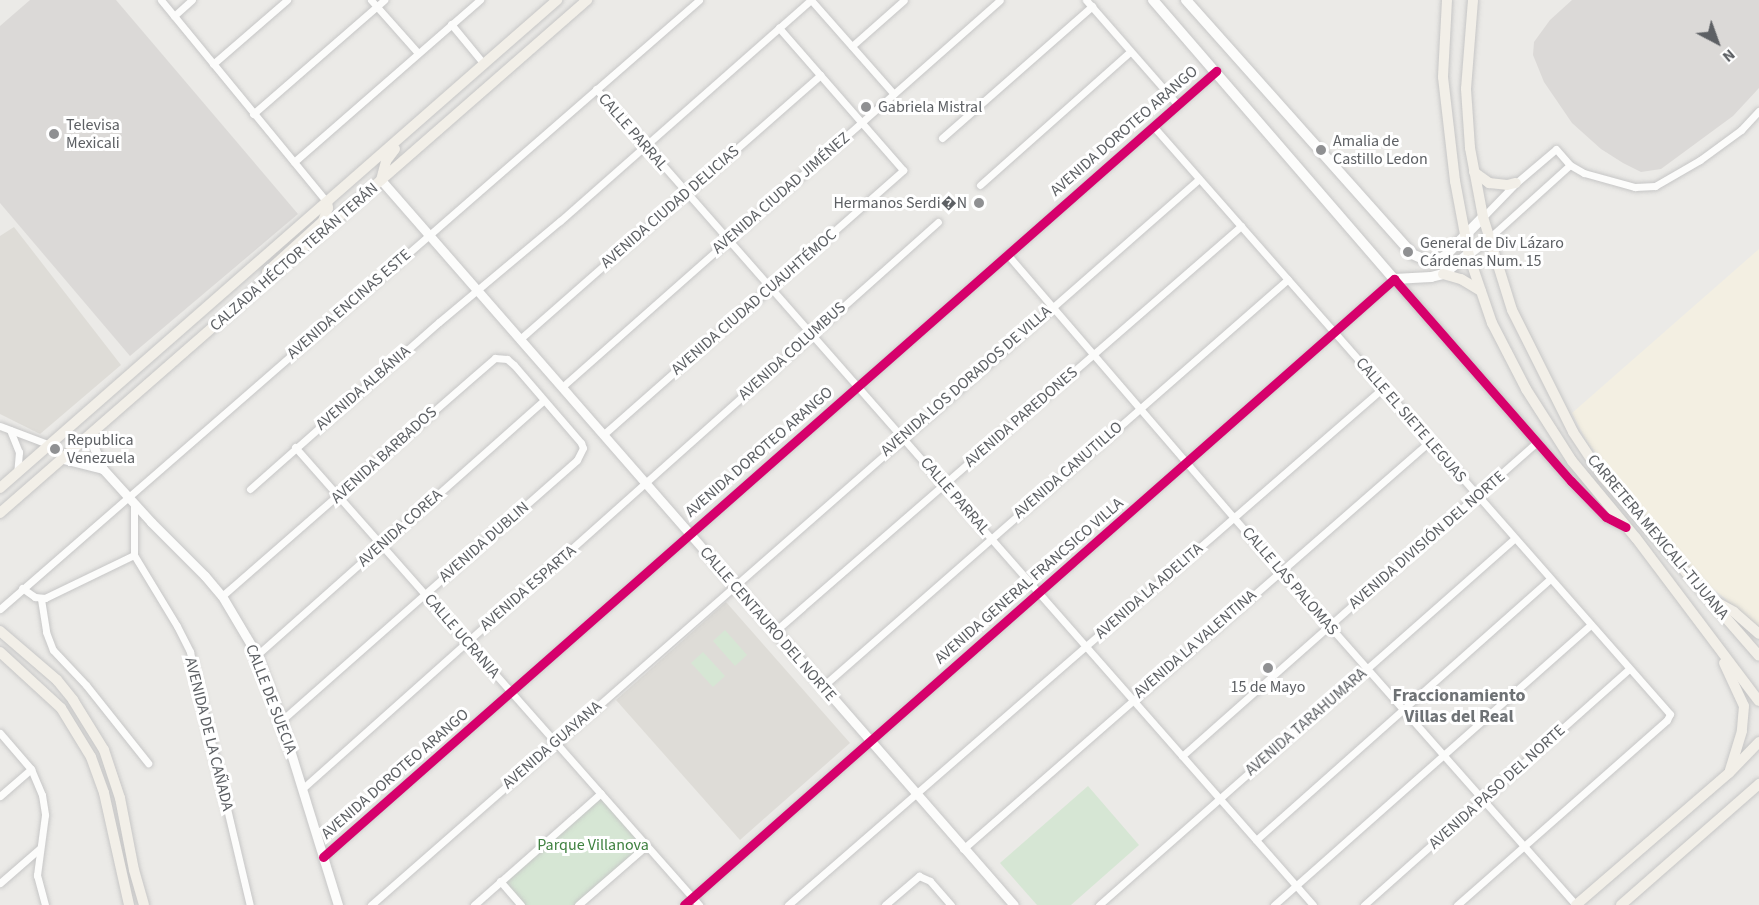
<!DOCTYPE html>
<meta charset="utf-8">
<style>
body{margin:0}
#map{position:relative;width:1759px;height:905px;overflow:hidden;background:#ebeae7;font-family:"Source Sans 3",sans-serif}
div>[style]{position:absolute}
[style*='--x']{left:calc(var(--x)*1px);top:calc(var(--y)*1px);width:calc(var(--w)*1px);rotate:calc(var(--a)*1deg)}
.commercial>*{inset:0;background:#f3efe2}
.industrial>*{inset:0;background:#dbd9d7}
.education>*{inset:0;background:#dedcd7}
.green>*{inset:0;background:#d6e6d4}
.roads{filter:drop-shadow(0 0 2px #c6c6c6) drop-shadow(0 0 2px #c6c6c6)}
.minor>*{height:7px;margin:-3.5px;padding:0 3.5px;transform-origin:3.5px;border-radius:3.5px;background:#fcfcfb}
.tertiary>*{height:9px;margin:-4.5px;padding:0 4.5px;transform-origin:4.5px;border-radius:4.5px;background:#fcfcfb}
.secondary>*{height:10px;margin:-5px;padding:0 5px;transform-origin:5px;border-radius:5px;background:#fcfcfb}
.primary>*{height:10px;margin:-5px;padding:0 5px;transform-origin:5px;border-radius:5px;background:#f2efe8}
.cycleway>*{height:9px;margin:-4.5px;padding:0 4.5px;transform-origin:4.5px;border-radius:4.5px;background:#d6006c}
.dots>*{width:16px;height:16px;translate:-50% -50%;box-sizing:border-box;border:3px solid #fff;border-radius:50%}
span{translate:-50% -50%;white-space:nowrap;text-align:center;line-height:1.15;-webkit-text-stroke:6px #fff;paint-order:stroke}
.poi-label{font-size:16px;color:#5d6064}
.left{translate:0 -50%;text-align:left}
.right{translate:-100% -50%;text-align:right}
.street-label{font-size:16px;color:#5d6064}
.park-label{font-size:16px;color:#3e813f}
.neighbourhood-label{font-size:18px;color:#6e7275;font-weight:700}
.north{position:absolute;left:1687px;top:12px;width:60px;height:60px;-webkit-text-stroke:4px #fff;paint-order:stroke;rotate:139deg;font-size:16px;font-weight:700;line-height:24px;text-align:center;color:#5d6064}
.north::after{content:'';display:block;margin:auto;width:21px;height:27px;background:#5d6064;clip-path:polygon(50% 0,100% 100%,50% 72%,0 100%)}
</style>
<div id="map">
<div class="commercial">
<i style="clip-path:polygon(1759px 249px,1759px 627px,1690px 569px,1624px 493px,1585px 438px,1572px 413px)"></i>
</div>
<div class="industrial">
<i style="clip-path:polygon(30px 0,116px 0,298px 214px,130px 356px,0 203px,0 26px)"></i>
<i style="clip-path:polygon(1572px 0,1759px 0,1759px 88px,1733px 116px,1661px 169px,1641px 172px,1623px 163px,1601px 149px,1572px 123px,1544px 82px,1533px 55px,1534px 42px,1550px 20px)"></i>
</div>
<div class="education">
<i style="clip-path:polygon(14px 227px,121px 365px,40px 434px,0 414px,0 236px)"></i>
<i style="clip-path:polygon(726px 602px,850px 743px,740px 840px,616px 700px)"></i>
</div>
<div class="green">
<i style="clip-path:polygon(725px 630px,747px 655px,735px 666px,713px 641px)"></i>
<i style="clip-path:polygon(703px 652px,725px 676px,713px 687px,691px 663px)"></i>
<i style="clip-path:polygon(1088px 786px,1139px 845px,1071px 905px,1037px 905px,1000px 863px)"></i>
<i style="clip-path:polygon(601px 794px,646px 844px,576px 905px,522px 905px,501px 881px)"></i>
</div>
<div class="roads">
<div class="minor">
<i style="--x:161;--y:0;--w:261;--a:50.6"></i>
<i style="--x:371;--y:0;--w:71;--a:48.4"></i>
<i style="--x:811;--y:0;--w:125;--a:48.6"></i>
<i style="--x:1086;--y:0;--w:138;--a:48.8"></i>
<i style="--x:174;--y:16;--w:24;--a:-42"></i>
<i style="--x:451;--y:24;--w:52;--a:50.5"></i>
<i style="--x:852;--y:46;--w:69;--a:-41.5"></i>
<i style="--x:213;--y:64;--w:98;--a:-40.9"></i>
<i style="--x:596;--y:89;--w:1086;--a:48.69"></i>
<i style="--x:253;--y:114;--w:174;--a:-41"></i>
<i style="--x:1153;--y:126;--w:783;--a:48.68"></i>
<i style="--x:1670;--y:714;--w:7;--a:117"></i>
<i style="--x:1667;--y:720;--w:280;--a:138.6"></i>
<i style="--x:942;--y:138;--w:200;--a:-41.3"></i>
<i style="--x:294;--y:162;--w:247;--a:-41.1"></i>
<i style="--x:980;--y:185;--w:200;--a:-41.6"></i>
<i style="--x:1483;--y:217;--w:47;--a:-45.9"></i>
<i style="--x:1516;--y:183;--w:52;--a:-40.4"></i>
<i style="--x:1556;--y:149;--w:21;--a:49"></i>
<i style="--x:1570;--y:165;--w:16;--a:30"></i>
<i style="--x:1584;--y:173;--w:53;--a:15.4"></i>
<i style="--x:1635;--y:187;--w:20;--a:-3"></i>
<i style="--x:1655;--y:186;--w:52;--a:-30"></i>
<i style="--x:1700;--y:160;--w:51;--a:-36.2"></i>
<i style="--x:1741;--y:130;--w:26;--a:-47"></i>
<i style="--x:1488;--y:239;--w:110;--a:-42.1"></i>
<i style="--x:1007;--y:254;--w:348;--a:49.3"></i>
<i style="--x:1234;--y:518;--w:516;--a:48.53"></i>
<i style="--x:520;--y:339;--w:400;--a:-41.3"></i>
<i style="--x:562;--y:387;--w:584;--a:-41.46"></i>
<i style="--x:0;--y:426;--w:53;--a:20.8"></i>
<i style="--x:10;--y:430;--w:24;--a:68"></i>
<i style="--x:19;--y:452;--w:21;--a:95"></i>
<i style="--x:604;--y:434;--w:399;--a:-41.4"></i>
<i style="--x:903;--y:170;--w:189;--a:-131.1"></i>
<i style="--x:295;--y:447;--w:611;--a:48.58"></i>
<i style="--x:250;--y:489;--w:252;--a:-41.5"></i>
<i style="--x:439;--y:322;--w:158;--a:-39.9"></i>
<i style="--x:560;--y:221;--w:334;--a:-41.4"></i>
<i style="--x:134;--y:504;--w:51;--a:90"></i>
<i style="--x:134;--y:555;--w:83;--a:58.8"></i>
<i style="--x:177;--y:626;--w:29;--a:63"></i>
<i style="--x:190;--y:652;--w:260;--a:76.7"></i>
<i style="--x:22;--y:588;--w:16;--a:35"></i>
<i style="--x:35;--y:597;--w:10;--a:6"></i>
<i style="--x:45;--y:598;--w:99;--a:-25.8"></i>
<i style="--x:222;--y:596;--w:362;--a:-41.1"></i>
<i style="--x:495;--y:358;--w:12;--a:5"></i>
<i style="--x:507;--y:359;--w:9;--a:41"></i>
<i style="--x:514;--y:365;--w:103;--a:49.3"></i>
<i style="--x:581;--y:443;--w:5;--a:68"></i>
<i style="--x:583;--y:448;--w:13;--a:117"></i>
<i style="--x:577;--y:460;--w:395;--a:138.6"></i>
<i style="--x:41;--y:599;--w:33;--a:81"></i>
<i style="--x:46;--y:632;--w:19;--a:69"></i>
<i style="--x:53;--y:650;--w:48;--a:46.7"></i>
<i style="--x:86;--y:685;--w:100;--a:51.5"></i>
<i style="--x:0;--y:609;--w:927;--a:-41.06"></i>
<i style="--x:774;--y:632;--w:619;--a:-41"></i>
<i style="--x:257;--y:655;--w:383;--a:-41.6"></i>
<i style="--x:822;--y:687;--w:619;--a:-41.2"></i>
<i style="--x:0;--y:733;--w:48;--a:49.3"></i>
<i style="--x:31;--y:769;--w:28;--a:67"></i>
<i style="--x:42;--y:795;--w:20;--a:81"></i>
<i style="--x:45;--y:815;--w:61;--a:97.6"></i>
<i style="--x:37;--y:875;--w:31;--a:75"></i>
<i style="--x:1182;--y:756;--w:473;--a:-41.5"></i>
<i style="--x:302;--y:789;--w:852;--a:-41.72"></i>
<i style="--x:0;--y:796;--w:41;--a:-41.1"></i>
<i style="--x:1256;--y:840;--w:393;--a:-41.6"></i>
<i style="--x:963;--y:849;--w:619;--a:-41.13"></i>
<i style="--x:323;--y:857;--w:1190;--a:-41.35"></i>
<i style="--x:500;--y:881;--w:32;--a:49"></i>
<i style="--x:0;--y:883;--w:52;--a:-41.1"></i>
<i style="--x:371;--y:905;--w:1101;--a:-41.24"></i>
<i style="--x:474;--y:905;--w:169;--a:-41.4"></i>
<i style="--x:578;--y:905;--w:91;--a:-41"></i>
<i style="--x:684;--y:905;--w:947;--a:-41.4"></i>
<i style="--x:788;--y:905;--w:788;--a:-40.99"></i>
<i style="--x:885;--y:905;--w:45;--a:-40.5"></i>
<i style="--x:919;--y:876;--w:12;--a:24"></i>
<i style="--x:930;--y:881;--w:32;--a:49"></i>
<i style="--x:1099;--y:905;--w:553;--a:-41.41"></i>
<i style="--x:1274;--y:905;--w:423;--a:-41.5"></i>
<i style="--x:1364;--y:905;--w:355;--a:-41.7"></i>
</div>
<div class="tertiary">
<i style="--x:381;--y:180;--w:962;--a:48.88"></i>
<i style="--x:1394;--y:279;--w:269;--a:48.8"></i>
<i style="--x:1571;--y:481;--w:50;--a:45.8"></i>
<i style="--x:1606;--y:517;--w:21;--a:25"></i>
<i style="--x:89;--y:435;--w:37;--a:68"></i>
<i style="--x:103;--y:469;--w:72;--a:47.8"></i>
<i style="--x:151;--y:522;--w:76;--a:45"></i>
<i style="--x:205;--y:576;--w:26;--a:50"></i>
<i style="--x:222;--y:596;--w:69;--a:59.3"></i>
<i style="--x:257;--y:655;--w:70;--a:70"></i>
<i style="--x:281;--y:721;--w:193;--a:72.8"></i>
<i style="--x:63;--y:459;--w:41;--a:14"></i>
</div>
<div class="secondary">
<i style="--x:1153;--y:0;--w:369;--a:49.2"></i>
<i style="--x:1394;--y:279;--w:37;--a:-3"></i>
<i style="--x:1431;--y:277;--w:12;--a:-14"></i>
<i style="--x:1443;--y:274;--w:57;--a:-37.9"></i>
<i style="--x:1186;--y:0;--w:340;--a:48.3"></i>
<i style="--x:1412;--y:254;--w:17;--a:24"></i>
<i style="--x:1428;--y:261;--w:16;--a:-14"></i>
<i style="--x:1444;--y:257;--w:56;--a:-45.7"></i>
</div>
<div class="primary">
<i style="--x:1447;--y:0;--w:77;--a:93"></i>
<i style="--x:1443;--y:77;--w:105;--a:83.4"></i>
<i style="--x:1455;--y:181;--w:76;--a:79.4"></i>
<i style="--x:1469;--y:256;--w:71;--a:71.1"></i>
<i style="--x:1492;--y:323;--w:74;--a:62.7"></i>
<i style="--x:1526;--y:389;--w:85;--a:57.4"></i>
<i style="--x:1572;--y:461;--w:100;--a:50.3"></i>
<i style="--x:1636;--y:538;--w:204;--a:53"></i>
<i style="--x:1473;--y:0;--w:89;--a:94.5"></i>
<i style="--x:1466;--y:89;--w:59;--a:86.1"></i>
<i style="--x:1470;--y:148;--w:70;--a:79.3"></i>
<i style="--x:1483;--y:217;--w:97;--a:72.7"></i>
<i style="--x:1512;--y:310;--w:136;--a:63.4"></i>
<i style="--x:1573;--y:432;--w:54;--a:56.3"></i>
<i style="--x:1603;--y:477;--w:237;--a:48.9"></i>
<i style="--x:1474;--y:172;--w:19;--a:36"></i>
<i style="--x:1489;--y:183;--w:18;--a:6"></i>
<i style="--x:1507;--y:185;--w:9;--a:-13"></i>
<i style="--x:381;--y:180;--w:20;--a:-75"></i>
<i style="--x:386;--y:161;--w:15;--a:-53"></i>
<i style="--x:267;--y:272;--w:76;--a:-42.3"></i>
<i style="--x:323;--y:221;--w:14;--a:-69"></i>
<i style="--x:328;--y:208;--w:6;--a:-99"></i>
<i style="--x:1443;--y:274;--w:19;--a:16"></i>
<i style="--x:1461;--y:279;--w:23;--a:31"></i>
<i style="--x:0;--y:488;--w:741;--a:-41.22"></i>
<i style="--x:0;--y:513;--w:780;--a:-41.15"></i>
<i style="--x:1711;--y:599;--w:26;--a:29"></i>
<i style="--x:1734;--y:612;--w:33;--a:41"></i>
<i style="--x:0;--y:631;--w:75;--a:40.7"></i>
<i style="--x:57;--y:680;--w:26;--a:51"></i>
<i style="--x:73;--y:700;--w:59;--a:58.2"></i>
<i style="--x:104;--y:750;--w:51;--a:71.6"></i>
<i style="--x:120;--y:798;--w:73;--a:79"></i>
<i style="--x:134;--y:870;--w:36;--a:74"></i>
<i style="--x:0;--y:652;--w:83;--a:42.6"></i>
<i style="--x:61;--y:708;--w:57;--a:58.5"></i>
<i style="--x:91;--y:757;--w:38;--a:70"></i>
<i style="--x:104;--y:793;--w:115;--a:77.4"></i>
<i style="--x:1724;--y:663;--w:47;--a:65.1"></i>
<i style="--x:1744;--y:706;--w:25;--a:95"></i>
<i style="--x:1742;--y:731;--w:41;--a:107.1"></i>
<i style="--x:1576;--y:905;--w:202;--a:-40.8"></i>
<i style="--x:1729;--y:773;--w:43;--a:-45.9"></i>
<i style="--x:1621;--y:905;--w:184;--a:-41.2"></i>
</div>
</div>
<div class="cycleway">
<i style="--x:323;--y:857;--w:1190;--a:-41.35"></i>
<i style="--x:684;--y:905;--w:947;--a:-41.4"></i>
<i style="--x:1394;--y:279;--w:269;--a:48.8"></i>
<i style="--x:1571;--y:481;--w:50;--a:45.8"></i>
<i style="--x:1606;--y:517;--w:22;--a:27"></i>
</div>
<div class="dots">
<i style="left:866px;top:107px;background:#8f9092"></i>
<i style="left:54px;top:134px;background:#8f9092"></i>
<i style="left:1321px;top:150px;background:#8f9092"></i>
<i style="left:979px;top:203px;background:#8f9092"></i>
<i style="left:1408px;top:252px;background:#8f9092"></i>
<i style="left:55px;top:449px;background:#8f9092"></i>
<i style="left:1268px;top:668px;background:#8f9092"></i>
</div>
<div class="poi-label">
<span class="left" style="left:878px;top:107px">Gabriela Mistral</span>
<span class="left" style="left:66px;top:134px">Televisa<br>Mexicali</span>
<span class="left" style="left:1333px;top:150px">Amalia de<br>Castillo Ledon</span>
<span class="right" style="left:967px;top:203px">Hermanos Serdi�N</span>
<span class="left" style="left:1420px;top:252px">General de Div Lázaro<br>Cárdenas Num. 15</span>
<span class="left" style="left:67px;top:449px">Republica<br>Venezuela</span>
<span style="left:1268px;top:687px">15 de Mayo</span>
</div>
<div class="street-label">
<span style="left:1124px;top:131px;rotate:-41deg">AVENIDA DOROTEO ARANGO</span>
<span style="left:633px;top:132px;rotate:49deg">CALLE PARRAL</span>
<span style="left:781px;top:193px;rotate:-41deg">AVENIDA CIUDAD JIMÉNEZ</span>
<span style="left:670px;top:207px;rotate:-41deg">AVENIDA CIUDAD DELICIAS</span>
<span style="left:294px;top:257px;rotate:-41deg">CALZADA HÉCTOR TERÁN TERÁN</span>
<span style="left:754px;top:302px;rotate:-41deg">AVENIDA CIUDAD CUAUHTÉMOC</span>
<span style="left:349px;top:304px;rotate:-41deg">AVENIDA ENCINAS ESTE</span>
<span style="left:792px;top:351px;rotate:-42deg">AVENIDA COLUMBUS</span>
<span style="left:966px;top:381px;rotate:-41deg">AVENIDA LOS DORADOS DE VILLA</span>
<span style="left:363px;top:388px;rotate:-41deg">AVENIDA ALBÁNIA</span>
<span style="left:1021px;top:417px;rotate:-41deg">AVENIDA PAREDONES</span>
<span style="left:1411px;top:420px;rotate:49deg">CALLE EL SIETE LEGUAS</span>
<span style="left:759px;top:452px;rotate:-41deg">AVENIDA DOROTEO ARANGO</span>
<span style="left:384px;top:455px;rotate:-42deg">AVENIDA BARBADOS</span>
<span style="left:1068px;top:470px;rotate:-41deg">AVENIDA CANUTILLO</span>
<span style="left:955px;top:496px;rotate:49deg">CALLE PARRAL</span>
<span style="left:400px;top:528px;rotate:-42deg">AVENIDA COREA</span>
<span style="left:1658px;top:537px;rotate:50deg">CARRETERA MEXICALI–TIJUANA</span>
<span style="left:1427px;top:540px;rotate:-41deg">AVENIDA DIVISIÓN DEL NORTE</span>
<span style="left:484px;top:542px;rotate:-41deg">AVENIDA DUBLIN</span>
<span style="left:1029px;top:581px;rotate:-41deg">AVENIDA GENERAL FRANCSICO VILLA</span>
<span style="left:1290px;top:581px;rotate:49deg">CALLE LAS PALOMAS</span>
<span style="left:528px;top:588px;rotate:-41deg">AVENIDA ESPARTA</span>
<span style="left:1149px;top:591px;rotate:-41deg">AVENIDA LA ADELITA</span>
<span style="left:768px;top:624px;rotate:49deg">CALLE CENTAURO DEL NORTE</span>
<span style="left:462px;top:636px;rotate:49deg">CALLE UCRANIA</span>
<span style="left:1195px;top:644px;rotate:-41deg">AVENIDA LA VALENTINA</span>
<span style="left:271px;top:699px;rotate:69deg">CALLE DE SUECIA</span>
<span style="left:1306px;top:722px;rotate:-41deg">AVENIDA TARAHUMARA</span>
<span style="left:209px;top:734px;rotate:76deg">AVENIDA DE LA CAÑADA</span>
<span style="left:552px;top:745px;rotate:-41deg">AVENIDA GUAYANA</span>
<span style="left:395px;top:774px;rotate:-41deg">AVENIDA DOROTEO ARANGO</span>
<span style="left:1497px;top:787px;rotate:-42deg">AVENIDA PASO DEL NORTE</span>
</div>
<div class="park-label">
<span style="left:593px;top:845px">Parque Villanova</span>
</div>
<div class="neighbourhood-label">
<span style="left:1459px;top:707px">Fraccionamiento<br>Villas del Real</span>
</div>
<div class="north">N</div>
</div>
